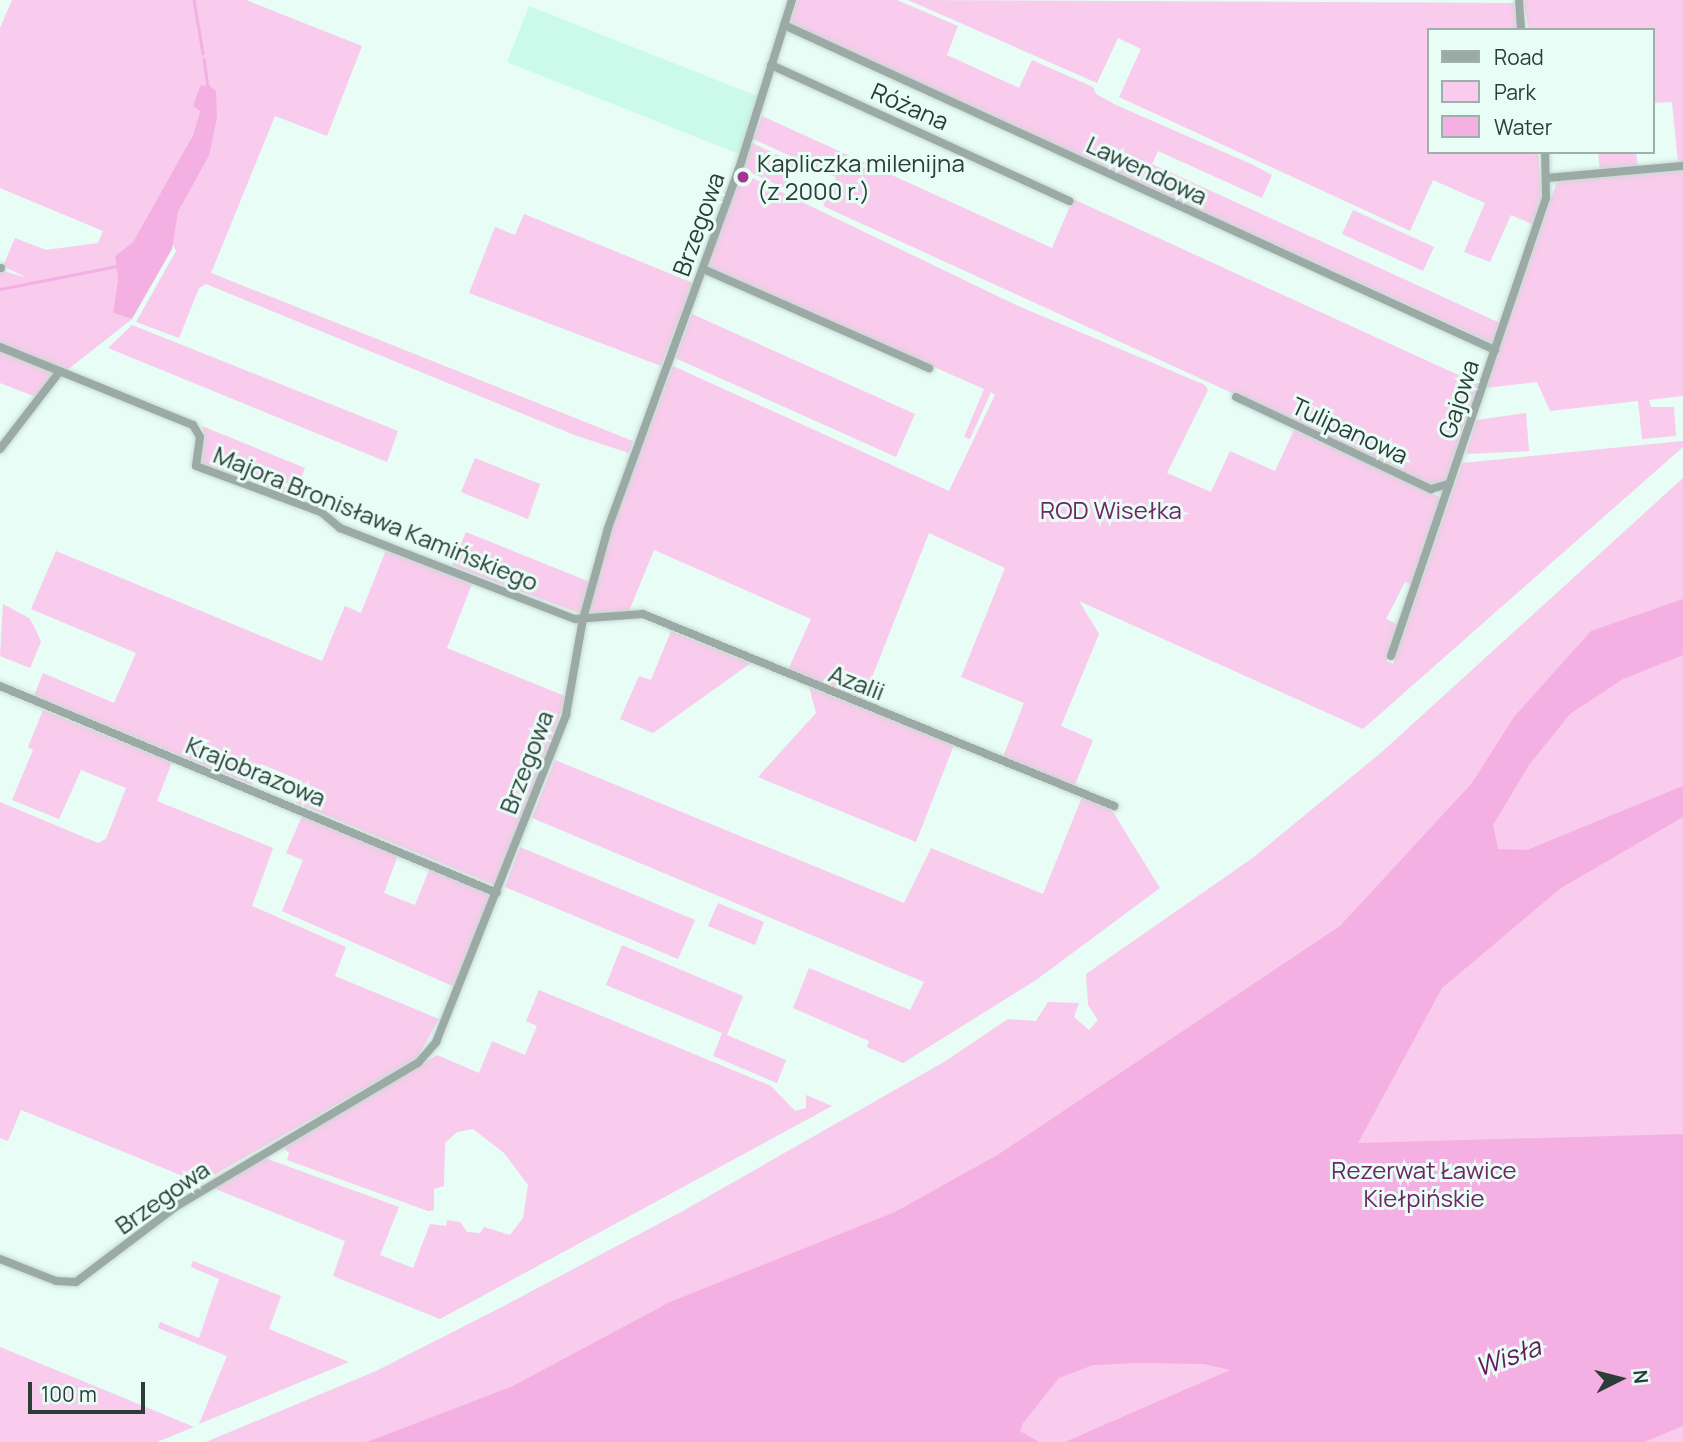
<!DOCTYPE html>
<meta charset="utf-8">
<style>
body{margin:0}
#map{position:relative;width:1683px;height:1442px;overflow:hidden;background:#e7fdf6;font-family:Manrope,sans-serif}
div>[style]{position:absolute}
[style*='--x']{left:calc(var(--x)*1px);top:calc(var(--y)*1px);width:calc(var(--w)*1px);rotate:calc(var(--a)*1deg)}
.built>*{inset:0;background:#cbfaea}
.green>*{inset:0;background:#f9cbec}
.water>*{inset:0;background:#f4b0e3}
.stream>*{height:2.5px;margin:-1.25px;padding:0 1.25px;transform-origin:1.25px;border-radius:1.25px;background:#f4b0e3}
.roads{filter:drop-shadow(0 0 2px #c6dad4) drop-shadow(0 0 2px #c6dad4)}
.minor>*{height:8px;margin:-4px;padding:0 4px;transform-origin:4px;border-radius:4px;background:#9baaa5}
.dots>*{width:19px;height:19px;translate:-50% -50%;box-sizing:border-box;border:4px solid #e7fdf6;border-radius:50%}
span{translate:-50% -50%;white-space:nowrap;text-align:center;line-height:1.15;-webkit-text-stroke:6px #e7fdf6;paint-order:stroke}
.street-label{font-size:24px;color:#2d3c37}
.poi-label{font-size:24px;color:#2d3c37}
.left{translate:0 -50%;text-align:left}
.park-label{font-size:24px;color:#712563}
.water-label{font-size:26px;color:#651958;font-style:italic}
.legend{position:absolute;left:1427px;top:28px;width:228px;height:126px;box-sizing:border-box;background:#e7fdf6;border:2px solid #9db0aa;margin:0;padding:9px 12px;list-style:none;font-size:21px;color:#2d3c37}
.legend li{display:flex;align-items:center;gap:14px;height:35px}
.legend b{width:35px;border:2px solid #9db0aa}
.north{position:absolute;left:1585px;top:1344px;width:70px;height:70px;-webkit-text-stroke:5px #e7fdf6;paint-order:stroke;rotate:84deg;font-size:19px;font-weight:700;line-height:28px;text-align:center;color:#2d3c37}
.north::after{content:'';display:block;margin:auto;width:24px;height:32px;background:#2d3c37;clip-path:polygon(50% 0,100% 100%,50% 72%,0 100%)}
.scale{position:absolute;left:28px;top:1382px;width:117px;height:32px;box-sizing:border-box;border:4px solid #2d3c37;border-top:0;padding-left:9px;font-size:21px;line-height:24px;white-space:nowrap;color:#2d3c37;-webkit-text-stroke:5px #e7fdf6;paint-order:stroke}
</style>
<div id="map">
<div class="built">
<i style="clip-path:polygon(529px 6px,757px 96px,739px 154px,507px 62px)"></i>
</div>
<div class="green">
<i style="clip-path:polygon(12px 0,246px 0,362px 46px,327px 136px,275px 116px,211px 273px,633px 441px,629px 453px,577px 436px,206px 284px,199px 288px,179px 338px,136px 322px,176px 251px,172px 243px,178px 212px,209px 156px,200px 87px,193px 106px,200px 110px,193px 135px,133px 242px,115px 256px,118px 279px,113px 313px,132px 319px,66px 371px,0 344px,0 270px,27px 278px,3px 266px,15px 238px,46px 250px,98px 243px,103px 231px,0 188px,0 28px)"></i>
<i style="clip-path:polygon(797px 0,897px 0,958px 26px,947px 55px,1019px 88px,1032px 60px,1093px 87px,1096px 94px,1116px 105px,1251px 164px,1272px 175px,1262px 198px,1158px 151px,1152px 164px,1500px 323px,1492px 343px,789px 24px)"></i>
<i style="clip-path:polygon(908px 0,1514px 3px,1518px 30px,1429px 30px,1429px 152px,1538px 152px,1542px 204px,1534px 225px,1511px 215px,1490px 262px,1464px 252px,1485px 203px,1433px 180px,1410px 231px,1119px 97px,1141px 49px,1118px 38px,1097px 83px)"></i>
<i style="clip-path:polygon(1523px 0,1683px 0,1683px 162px,1678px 163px,1672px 102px,1653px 103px,1653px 30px,1529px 30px)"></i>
<i style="clip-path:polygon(762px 116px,1052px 248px,1073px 199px,1478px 384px,1445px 482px,1433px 485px,823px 206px,836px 177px,753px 139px)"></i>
<i style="clip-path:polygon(752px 143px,795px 163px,784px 188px,743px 169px)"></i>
<i style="clip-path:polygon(1598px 152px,1636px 152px,1638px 168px,1600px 171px)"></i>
<i style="clip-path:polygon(1683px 170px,1683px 396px,1649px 400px,1651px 407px,1674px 407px,1676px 436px,1642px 439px,1638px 401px,1550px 411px,1537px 382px,1486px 388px,1557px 181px)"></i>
<i style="clip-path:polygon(742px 173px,1016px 305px,1205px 385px,1208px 390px,1167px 473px,1211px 492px,1230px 451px,1275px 471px,1294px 430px,1442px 498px,1413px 585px,1405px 582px,1386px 619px,1399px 625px,1386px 661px,1393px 664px,1462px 463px,1683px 441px,1683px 447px,1363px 729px,1079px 601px,1099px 634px,1061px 726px,1093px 740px,1074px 787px,1003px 757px,1024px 703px,961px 677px,1005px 568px,929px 533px,863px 700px,788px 670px,811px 619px,654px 550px,629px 611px,589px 614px,611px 530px,673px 366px,949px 491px,995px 395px,991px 392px,970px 439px,964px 437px,984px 389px,706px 267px)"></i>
<i style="clip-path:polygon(1353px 210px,1434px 247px,1423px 271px,1342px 234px)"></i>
<i style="clip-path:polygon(524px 214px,693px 283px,661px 366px,469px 293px,495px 227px,515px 235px)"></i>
<i style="clip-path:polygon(692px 314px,915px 414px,896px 457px,675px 358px)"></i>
<i style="clip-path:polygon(132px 325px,398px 431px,387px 462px,108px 348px)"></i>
<i style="clip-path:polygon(0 350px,51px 370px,51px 378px,36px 397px,0 383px)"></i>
<i style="clip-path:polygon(1526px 413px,1529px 451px,1466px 454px,1476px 420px)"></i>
<i style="clip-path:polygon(202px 426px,305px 468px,294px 497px,199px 462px,205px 438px)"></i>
<i style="clip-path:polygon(475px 458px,540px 484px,528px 519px,461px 492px)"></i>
<i style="clip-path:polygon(1683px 478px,1683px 1442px,206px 1442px,376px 1371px,500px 1308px,681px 1212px,944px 1062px,1008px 1019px,1036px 1021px,1048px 1002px,1079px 1003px,1074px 1017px,1089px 1030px,1098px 1020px,1088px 1005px,1086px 974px,1254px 857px,1383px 751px)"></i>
<i style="clip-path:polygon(466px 532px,590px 582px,582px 614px,452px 566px)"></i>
<i style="clip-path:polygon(386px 550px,472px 584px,447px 648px,567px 697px,497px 886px,294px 802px,302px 781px,261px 764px,252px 785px,34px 696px,43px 673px,114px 703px,136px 653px,31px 609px,56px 551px,322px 661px,345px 606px,361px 613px)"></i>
<i style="clip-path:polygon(3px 604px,29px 618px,34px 626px,41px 642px,30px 668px,0 656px)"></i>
<i style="clip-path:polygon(671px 631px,751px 663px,653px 733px,620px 719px,639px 676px,651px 680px)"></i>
<i style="clip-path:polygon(809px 687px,954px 745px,916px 842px,758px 777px,816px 713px)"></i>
<i style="clip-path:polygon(43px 710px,172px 762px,157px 801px,273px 848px,252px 906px,346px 947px,335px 976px,439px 1019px,417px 1058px,200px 1183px,21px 1110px,8px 1141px,0 1138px,0 802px,98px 843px,106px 839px,126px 788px,81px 770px,59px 819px,12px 800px,33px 750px,28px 747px)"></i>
<i style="clip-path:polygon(555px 760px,904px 903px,931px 848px,1043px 894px,1082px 797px,1111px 809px,1160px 888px,1036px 980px,903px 1063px,867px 1047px,869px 1041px,793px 1008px,809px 968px,910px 1010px,924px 982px,532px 818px)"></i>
<i style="clip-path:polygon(302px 816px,398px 855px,384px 893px,415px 905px,430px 868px,494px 894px,457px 988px,282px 911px,303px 860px,286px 853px)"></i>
<i style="clip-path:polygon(520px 847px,695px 920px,678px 959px,505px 887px)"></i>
<i style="clip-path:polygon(718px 903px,764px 922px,755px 945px,708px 926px)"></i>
<i style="clip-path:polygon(622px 945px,743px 996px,727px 1035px,786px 1060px,777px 1083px,713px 1056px,722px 1033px,606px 985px)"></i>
<i style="clip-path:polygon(539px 990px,771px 1086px,795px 1111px,806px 1108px,806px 1095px,832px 1106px,440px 1319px,333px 1276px,345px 1241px,213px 1188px,265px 1158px,399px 1207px,380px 1255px,413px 1268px,430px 1224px,446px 1226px,447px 1220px,460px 1222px,467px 1232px,480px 1233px,484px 1227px,510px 1235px,523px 1218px,528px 1185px,504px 1153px,473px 1129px,457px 1132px,445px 1143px,444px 1186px,434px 1189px,434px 1210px,428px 1211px,287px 1160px,289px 1153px,284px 1148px,437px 1055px,479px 1073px,492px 1041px,525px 1055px,537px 1026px,526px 1021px)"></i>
<i style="clip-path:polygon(193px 1261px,281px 1296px,269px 1329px,349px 1362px,199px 1424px,227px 1356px,158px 1328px,160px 1322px,199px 1338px,219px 1279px,191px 1267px)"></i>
<i style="clip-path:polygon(0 1347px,124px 1398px,194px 1427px,157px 1442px,0 1442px)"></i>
</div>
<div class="water">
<i style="clip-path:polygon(208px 85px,216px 91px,217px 117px,209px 156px,178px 212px,172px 249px,132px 319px,113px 313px,118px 279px,115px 256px,133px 242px,193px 135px,200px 111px,193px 106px,200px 86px)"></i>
<i style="clip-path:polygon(1683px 599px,1683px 655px,1623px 679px,1570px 714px,1529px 765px,1493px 825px,1498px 849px,1527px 850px,1683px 786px,1683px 817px,1561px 888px,1442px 988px,1358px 1143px,1683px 1134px,1683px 1426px,1644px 1442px,1065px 1442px,1230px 1370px,1204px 1364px,1139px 1363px,1093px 1365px,1059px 1378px,1023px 1423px,1020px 1431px,1039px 1442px,367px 1442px,513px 1386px,670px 1302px,895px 1212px,999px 1154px,1340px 926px,1472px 783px,1514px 717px,1591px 631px)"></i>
</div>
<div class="stream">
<i style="--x:194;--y:0;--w:54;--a:80.4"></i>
<i style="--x:204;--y:59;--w:27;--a:82"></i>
<i style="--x:0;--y:289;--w:119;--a:-11.1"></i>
</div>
<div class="roads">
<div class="minor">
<i style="--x:1519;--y:0;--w:30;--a:86"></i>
<i style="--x:784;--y:25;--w:782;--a:24.57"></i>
<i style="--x:771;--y:65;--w:328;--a:24.5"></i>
<i style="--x:1548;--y:178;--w:136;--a:-5.1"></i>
<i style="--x:0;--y:268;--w:1;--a:0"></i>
<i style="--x:703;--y:269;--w:247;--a:23.7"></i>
<i style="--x:0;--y:347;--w:208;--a:22"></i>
<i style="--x:193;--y:425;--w:14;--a:60"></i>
<i style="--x:200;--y:437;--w:29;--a:98"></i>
<i style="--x:196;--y:466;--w:133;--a:20.2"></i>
<i style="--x:321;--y:512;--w:25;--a:40"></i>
<i style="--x:340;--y:528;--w:252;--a:21.2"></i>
<i style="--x:575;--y:619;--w:68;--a:-4.2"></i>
<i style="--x:643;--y:614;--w:509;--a:22.18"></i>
<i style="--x:1236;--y:397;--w:216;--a:25.3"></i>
<i style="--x:1431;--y:489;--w:19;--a:-16"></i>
<i style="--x:0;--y:449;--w:98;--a:-52.4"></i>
<i style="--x:1391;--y:656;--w:484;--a:-71.3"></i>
<i style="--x:1546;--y:198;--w:46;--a:-91.2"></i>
<i style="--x:0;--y:686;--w:538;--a:22.61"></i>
<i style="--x:0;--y:1259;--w:60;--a:21.4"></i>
<i style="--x:56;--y:1281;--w:20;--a:3"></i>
<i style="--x:76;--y:1282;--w:124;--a:-37.1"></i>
<i style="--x:175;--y:1207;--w:282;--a:-30.7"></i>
<i style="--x:418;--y:1063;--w:28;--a:-49"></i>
<i style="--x:436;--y:1042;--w:352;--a:-68.3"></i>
<i style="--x:566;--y:715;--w:97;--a:-80"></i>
<i style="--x:583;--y:619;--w:94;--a:-74.6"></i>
<i style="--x:608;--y:528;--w:382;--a:-70"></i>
<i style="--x:739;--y:169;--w:177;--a:-72.6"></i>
</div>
</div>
<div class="dots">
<i style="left:743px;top:177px;background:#a63592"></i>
</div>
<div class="street-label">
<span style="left:910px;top:106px;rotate:24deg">Różana</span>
<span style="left:1147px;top:170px;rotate:25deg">Lawendowa</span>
<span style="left:698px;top:224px;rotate:-70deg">Brzegowa</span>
<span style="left:1458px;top:399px;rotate:-72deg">Gajowa</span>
<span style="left:1350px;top:430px;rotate:25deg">Tulipanowa</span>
<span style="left:376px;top:518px;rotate:22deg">Majora Bronisława Kamińskiego</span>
<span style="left:857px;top:682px;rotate:21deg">Azalii</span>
<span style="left:526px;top:762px;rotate:-69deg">Brzegowa</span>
<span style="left:256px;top:771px;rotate:22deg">Krajobrazowa</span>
<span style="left:162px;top:1197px;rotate:-35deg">Brzegowa</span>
</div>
<div class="poi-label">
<span class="left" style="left:757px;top:177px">Kapliczka milenijna<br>(z 2000 r.)</span>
</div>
<div class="park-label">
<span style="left:1111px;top:510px">ROD Wisełka</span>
<span style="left:1424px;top:1184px">Rezerwat Ławice<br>Kiełpińskie</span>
</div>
<div class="water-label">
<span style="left:1508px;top:1357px;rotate:-20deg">Wisła</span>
</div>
<ul class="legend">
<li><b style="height:9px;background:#9baaa5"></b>Road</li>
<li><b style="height:19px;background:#f9cbec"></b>Park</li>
<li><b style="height:19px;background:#f4b0e3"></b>Water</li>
</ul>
<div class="north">N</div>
<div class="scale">100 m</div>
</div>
